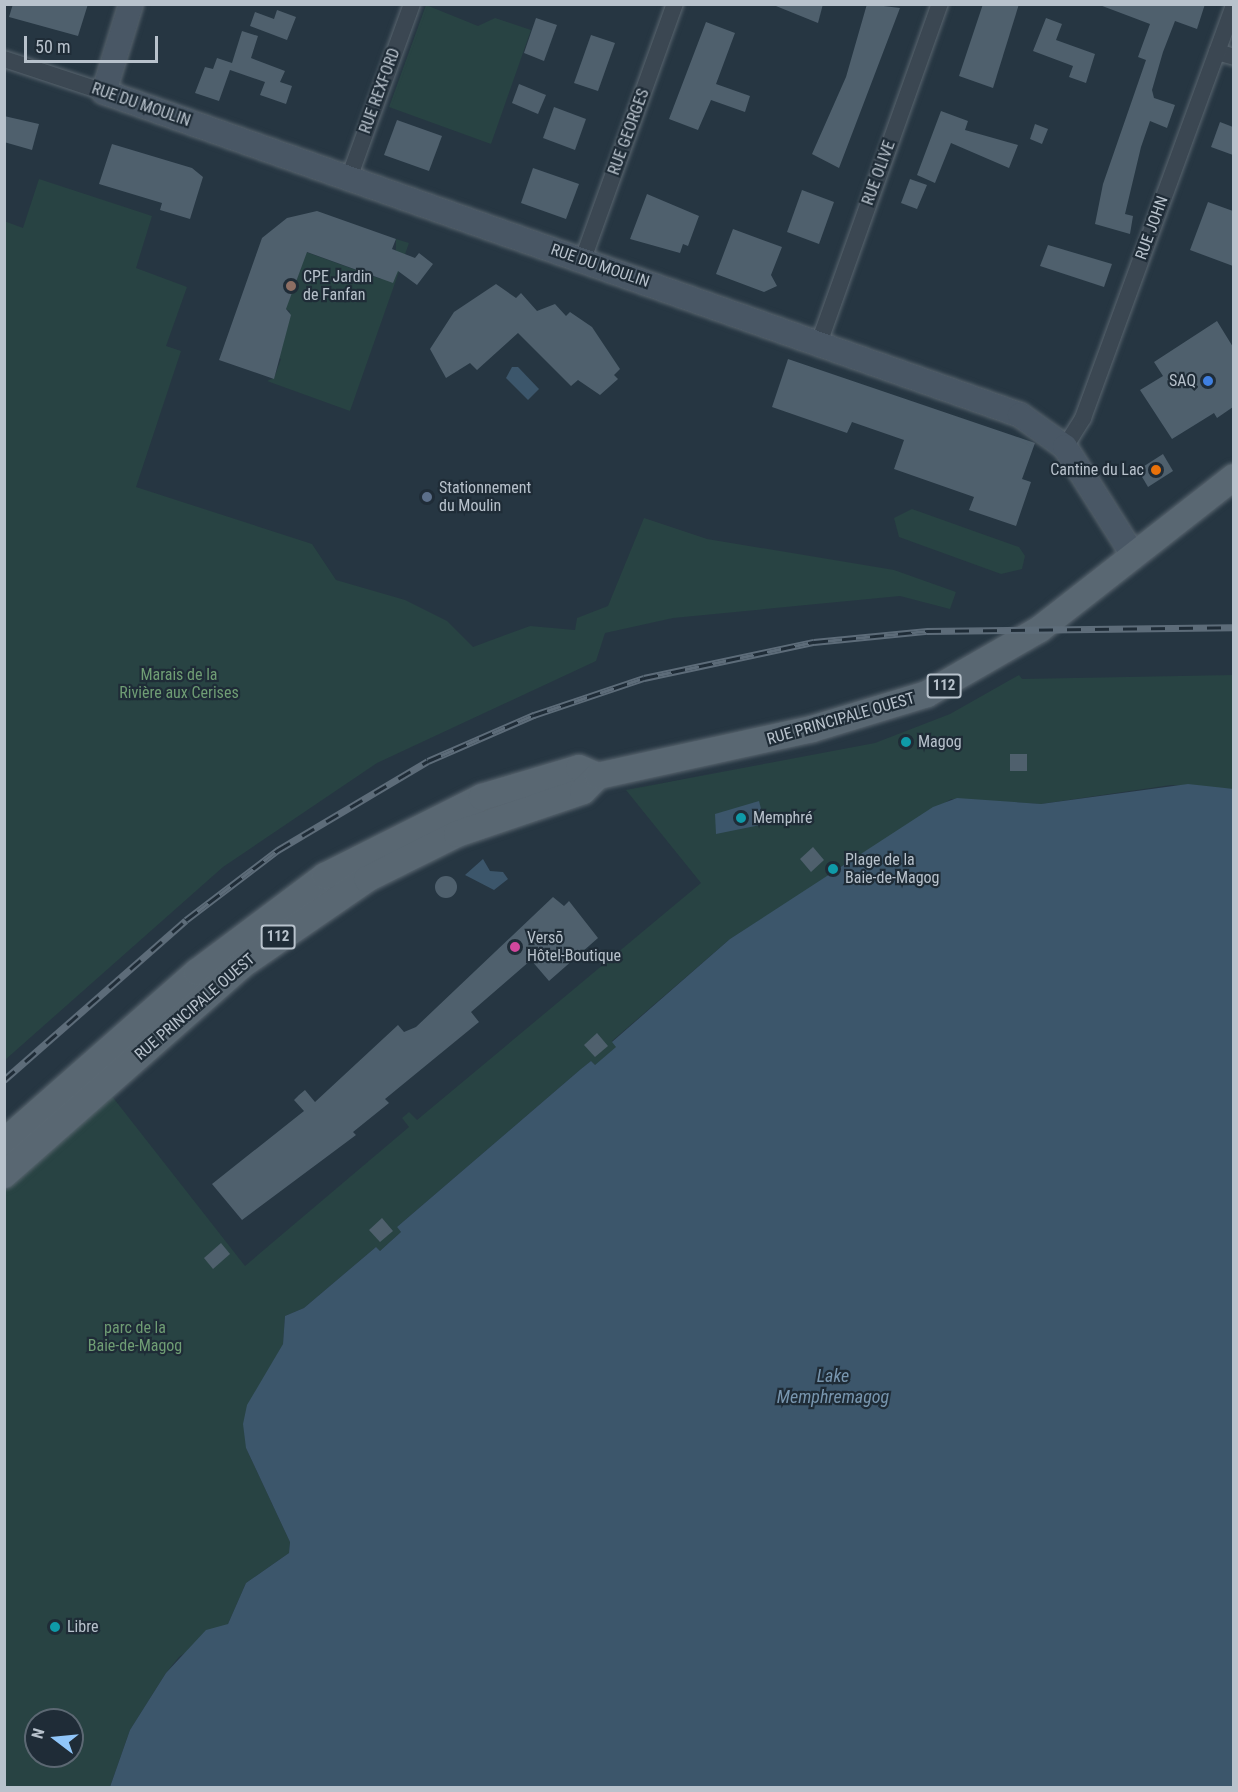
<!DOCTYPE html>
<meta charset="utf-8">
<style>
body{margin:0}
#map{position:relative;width:1238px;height:1792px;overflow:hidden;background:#263642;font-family:"Roboto Condensed",sans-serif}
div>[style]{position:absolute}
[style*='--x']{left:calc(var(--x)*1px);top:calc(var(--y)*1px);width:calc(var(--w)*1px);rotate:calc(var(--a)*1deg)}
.green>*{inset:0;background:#284343}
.water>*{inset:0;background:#3c566b}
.building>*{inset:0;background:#4f606d}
.round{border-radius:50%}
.roads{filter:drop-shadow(0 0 2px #59656f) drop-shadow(0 0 2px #59656f)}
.street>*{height:16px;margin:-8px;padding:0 8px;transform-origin:8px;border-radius:8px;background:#3b4752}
.secondary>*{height:24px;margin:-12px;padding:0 12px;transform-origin:12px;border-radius:12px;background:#495765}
.primary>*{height:26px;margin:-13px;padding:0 13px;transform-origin:13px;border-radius:13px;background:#596772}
.rail>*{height:7px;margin-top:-3.5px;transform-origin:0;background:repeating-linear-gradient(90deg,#1f2c37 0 14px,#5d6c79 0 28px);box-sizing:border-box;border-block:2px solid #5d6c79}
.dots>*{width:16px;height:16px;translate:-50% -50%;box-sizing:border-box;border:3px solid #1f2c37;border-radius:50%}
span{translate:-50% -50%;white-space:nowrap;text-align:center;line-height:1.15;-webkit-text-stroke:4.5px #1f2c37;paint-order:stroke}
.shield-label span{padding:2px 4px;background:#1f2c37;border:2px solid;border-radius:4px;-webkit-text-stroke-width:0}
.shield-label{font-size:15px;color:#b8c2cc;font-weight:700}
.street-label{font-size:16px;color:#b8c2cc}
.poi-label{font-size:16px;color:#b8c2cc}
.left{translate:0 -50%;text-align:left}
.right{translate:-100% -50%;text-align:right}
.park-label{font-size:16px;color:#6f9d74}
.water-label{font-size:18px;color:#7896af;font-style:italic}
.frame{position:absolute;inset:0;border:6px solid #b8c2cc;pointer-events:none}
.north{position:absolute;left:24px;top:1708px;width:60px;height:60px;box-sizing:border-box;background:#1f2c37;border:2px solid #5c6873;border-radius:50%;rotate:286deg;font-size:16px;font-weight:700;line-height:24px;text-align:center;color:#b8c2cc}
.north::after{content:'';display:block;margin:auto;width:21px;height:27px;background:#90c6f9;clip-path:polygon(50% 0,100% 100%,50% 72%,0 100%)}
.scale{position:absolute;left:24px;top:36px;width:134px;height:27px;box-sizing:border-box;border:3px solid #b8c2cc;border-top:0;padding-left:8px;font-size:18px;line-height:21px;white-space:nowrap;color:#b8c2cc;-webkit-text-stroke:4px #1f2c37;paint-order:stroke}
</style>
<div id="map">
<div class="green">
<i style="clip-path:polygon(426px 5px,478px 26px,495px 18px,531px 30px,491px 144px,389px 107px)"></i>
<i style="clip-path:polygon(39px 179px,152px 216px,136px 268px,187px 287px,166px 346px,181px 351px,136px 487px,312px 544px,336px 580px,405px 600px,447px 621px,473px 647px,530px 626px,575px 630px,577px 618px,608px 606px,644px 518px,707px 539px,894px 570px,956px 592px,950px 609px,900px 596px,673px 618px,605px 633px,596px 661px,377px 763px,223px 867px,5px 1060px,4px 221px,23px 228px)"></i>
<i style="clip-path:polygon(396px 239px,409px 243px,350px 411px,267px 381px,274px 378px,281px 359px,276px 356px,290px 311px,285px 309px,306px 252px,381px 279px,396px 251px)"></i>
<i style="clip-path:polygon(912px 509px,1019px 547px,1025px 556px,1022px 569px,1001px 574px,899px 537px,894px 518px)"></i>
<i style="clip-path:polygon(evenodd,1019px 675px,1022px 679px,1233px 675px,1233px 789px,1171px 785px,1041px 804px,951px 799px,730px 939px,612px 1041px,617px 1047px,595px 1065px,591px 1061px,581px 1069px,397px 1227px,401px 1232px,380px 1251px,376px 1247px,304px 1308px,285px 1316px,283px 1344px,269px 1369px,246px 1448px,290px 1542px,289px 1553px,246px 1583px,228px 1624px,179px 1657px,166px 1673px,130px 1730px,110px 1787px,5px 1787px,4px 1191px,111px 1095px,245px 1266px,409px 1127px,402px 1118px,409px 1112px,417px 1120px,701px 883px,626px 790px,875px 743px,950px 714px,1019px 675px,36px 1720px,72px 1720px,72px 1756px,36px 1756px,36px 1720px)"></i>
</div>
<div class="water">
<i style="clip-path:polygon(512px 367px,518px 367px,539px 389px,528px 400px,506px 378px)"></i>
<i style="clip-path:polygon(1188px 784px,1234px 789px,1233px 1787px,110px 1787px,130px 1730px,166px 1673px,206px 1630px,228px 1624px,246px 1583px,289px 1553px,290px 1542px,246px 1448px,243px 1424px,247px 1405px,283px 1344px,285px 1316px,304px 1308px,376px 1247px,380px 1251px,401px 1232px,397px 1227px,581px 1069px,591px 1061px,595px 1065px,616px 1047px,612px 1042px,730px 939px,933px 807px,957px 798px,1041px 804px)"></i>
<i style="clip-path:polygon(759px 801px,765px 824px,716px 834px,715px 814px)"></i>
<i style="clip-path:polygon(483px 859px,490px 871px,503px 872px,508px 879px,494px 890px,465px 875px)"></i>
</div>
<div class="building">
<i style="clip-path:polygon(13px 4px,88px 4px,78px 36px,9px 17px)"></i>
<i style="clip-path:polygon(771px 4px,823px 4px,818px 23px)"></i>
<i style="clip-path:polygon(867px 4px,900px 8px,839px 168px,812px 154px,846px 77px)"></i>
<i style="clip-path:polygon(983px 4px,1019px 4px,993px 88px,959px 76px)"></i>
<i style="clip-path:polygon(1097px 4px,1205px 4px,1197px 29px,1175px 21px,1163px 52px,1152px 90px,1154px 98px,1175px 105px,1167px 128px,1150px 121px,1141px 147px,1125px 214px,1133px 216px,1130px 234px,1095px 224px,1103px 184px,1146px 60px,1138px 57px,1150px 24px)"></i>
<i style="clip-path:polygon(277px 10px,296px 17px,287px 40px,250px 26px,255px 12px,274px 19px)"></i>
<i style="clip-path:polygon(536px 18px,557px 25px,544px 61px,524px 53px)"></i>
<i style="clip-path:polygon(1046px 18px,1062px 24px,1056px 40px,1095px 54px,1086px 83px,1069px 77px,1073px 66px,1033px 51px)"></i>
<i style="clip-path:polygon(706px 22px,735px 33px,716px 84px,750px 96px,745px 112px,711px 100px,698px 130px,669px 119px)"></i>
<i style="clip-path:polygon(242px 31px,258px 36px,251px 58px,285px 71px,280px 82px,292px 86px,286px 104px,260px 95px,265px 82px,230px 70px,219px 101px,195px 93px,205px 67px,213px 69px,217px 58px,232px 63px)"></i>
<i style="clip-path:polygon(591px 35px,615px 43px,598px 91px,574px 83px)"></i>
<i style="clip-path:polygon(519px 84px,546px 95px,538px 114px,512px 103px)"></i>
<i style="clip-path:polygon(554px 107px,586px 119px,575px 150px,543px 138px)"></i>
<i style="clip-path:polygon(941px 111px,968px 121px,965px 130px,1018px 145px,1009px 168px,951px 143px,935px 183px,917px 175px)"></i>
<i style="clip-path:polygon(4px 116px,39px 124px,32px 150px,4px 142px)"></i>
<i style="clip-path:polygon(397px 120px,442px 136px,429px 171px,384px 155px)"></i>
<i style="clip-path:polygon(1220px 122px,1233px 127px,1233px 155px,1211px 147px)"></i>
<i style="clip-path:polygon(1035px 124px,1048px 129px,1042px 144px,1030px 139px)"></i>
<i style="clip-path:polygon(112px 144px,192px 168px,203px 177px,190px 219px,160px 210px,162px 203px,99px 184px)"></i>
<i style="clip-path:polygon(533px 168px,579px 184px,566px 219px,521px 203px)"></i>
<i style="clip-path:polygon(910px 179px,927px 185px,917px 209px,901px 203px)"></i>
<i style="clip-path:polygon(802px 190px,834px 202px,819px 244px,787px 232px)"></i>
<i style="clip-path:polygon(647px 194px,699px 216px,688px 246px,683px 244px,680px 253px,630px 239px)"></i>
<i style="clip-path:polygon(1208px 202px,1233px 211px,1233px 266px,1190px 250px)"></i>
<i style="clip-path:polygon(317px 211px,396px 239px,392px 249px,415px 258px,419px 253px,433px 264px,417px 285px,398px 271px,393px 283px,307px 252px,286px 309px,291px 315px,274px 379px,219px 360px,262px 238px,287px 218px)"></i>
<i style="clip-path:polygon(733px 229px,782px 247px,771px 275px,777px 286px,764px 292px,716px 274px)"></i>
<i style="clip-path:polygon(1048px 245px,1112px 264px,1104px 287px,1040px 266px)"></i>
<i style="clip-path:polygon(496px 284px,516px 298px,521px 293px,537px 311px,555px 304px,566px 316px,570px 312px,592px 327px,620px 369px,614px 375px,618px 379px,600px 395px,578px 380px,571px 386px,518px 333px,477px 370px,470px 363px,446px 378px,430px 349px,454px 312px)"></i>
<i style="clip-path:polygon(1217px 321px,1233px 347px,1233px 407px,1217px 418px,1214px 413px,1172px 439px,1140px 390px,1163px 376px,1154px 362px)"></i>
<i style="clip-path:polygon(788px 359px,1035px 443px,1022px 479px,1031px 482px,1016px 526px,969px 510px,974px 497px,894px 469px,904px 440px,852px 422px,847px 433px,772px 407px)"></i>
<i style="clip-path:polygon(1163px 454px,1173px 471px,1148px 487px,1138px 470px)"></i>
<i style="clip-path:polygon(1010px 754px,1027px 754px,1027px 771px,1010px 771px)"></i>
<i style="clip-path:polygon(813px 847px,824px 860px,811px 872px,800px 859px)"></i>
<i class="round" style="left:435px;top:876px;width:22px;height:22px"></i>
<i style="clip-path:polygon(553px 897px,564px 906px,569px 901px,598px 938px,549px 981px,531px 960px,471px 1012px,479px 1022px,385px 1099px,389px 1103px,353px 1132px,356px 1135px,242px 1220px,212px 1184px,304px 1111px,294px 1100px,299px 1095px,305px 1090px,315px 1102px,398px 1025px,404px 1032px,416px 1027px)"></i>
<i style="clip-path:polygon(597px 1033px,608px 1046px,595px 1057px,584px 1045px)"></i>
<i style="clip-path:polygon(382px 1218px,393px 1231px,380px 1242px,369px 1230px)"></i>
<i style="clip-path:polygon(221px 1243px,230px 1254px,213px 1269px,204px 1258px)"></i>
</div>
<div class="roads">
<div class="street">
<i style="--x:1217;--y:52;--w:18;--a:16"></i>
<i style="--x:4;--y:59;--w:105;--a:18.3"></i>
<i style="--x:349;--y:178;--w:185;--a:-70.1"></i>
<i style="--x:583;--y:259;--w:271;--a:-70.2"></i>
<i style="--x:819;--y:343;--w:360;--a:-70.4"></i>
<i style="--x:1065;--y:447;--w:34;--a:-58"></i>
<i style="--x:1083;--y:418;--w:439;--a:-69.9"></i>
</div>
<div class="secondary">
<i style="--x:131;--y:4;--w:92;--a:107.1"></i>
<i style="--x:104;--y:92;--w:971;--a:19.42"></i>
<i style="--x:1020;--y:415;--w:55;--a:35.4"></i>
<i style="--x:1065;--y:447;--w:129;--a:57.7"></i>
</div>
<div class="primary">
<i style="--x:4;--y:1142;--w:257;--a:-41.4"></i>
<i style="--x:197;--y:972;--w:160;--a:-36.9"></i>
<i style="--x:325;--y:876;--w:176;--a:-26.7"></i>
<i style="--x:482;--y:797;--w:101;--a:-16.6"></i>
<i style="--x:579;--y:768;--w:21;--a:23"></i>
<i style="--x:4;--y:1175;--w:317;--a:-41.4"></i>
<i style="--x:242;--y:965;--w:152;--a:-34.5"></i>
<i style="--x:367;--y:879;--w:101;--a:-26.6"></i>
<i style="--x:457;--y:834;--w:133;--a:-18.8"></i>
<i style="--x:583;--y:791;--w:21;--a:-45"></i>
<i style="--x:598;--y:776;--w:219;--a:-12.4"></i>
<i style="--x:812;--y:729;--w:120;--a:-16.9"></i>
<i style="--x:927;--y:694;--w:130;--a:-29.9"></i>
<i style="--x:1040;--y:629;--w:246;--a:-38.1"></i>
</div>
</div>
<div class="rail">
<i style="--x:4;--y:1080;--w:242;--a:-41.3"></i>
<i style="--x:186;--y:920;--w:116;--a:-37.3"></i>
<i style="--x:278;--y:850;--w:174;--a:-30.7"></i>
<i style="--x:428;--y:761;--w:116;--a:-23.5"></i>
<i style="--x:534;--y:715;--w:116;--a:-18.6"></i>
<i style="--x:644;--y:678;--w:174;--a:-12"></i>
<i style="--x:814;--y:642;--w:114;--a:-5.6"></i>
<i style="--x:927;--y:631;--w:307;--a:-0.7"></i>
</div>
<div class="dots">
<i style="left:291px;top:286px;background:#8d6e63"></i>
<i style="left:1208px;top:381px;background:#3f7fe0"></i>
<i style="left:1156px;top:470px;background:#e8710a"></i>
<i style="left:427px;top:497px;background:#5c6f8a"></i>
<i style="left:906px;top:742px;background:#0f9aa8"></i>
<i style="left:741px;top:818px;background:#0f9aa8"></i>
<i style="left:833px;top:869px;background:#0f9aa8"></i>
<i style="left:515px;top:947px;background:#d1479c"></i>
<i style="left:55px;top:1627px;background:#0f9aa8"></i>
</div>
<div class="shield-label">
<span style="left:944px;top:686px">112</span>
<span style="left:278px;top:937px">112</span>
</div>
<div class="street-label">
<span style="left:380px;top:91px;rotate:-70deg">RUE REXFORD</span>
<span style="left:141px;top:105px;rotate:19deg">RUE DU MOULIN</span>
<span style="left:629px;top:132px;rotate:-70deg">RUE GEORGES</span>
<span style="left:879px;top:173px;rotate:-70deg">RUE OLIVE</span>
<span style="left:1152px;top:228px;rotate:-70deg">RUE JOHN</span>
<span style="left:600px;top:266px;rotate:19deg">RUE DU MOULIN</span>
<span style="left:841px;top:719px;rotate:-16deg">RUE PRINCIPALE OUEST</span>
<span style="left:195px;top:1007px;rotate:-41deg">RUE PRINCIPALE OUEST</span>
</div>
<div class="poi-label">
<span class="left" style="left:303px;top:286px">CPE Jardin<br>de Fanfan</span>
<span class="right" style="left:1196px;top:381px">SAQ</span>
<span class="right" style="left:1144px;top:470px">Cantine du Lac</span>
<span class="left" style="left:439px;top:497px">Stationnement<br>du Moulin</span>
<span class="left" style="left:918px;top:742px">Magog</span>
<span class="left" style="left:753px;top:818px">Memphré</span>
<span class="left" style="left:845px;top:869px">Plage de la<br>Baie-de-Magog</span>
<span class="left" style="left:527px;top:947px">Versō<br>Hôtel-Boutique</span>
<span class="left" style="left:67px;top:1627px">Libre</span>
</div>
<div class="park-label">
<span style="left:179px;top:684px">Marais de la<br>Rivière aux Cerises</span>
<span style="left:135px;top:1337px">parc de la<br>Baie-de-Magog</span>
</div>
<div class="water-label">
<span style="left:833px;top:1387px">Lake<br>Memphremagog</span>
</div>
<div class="frame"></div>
<div class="north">N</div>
<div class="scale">50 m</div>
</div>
